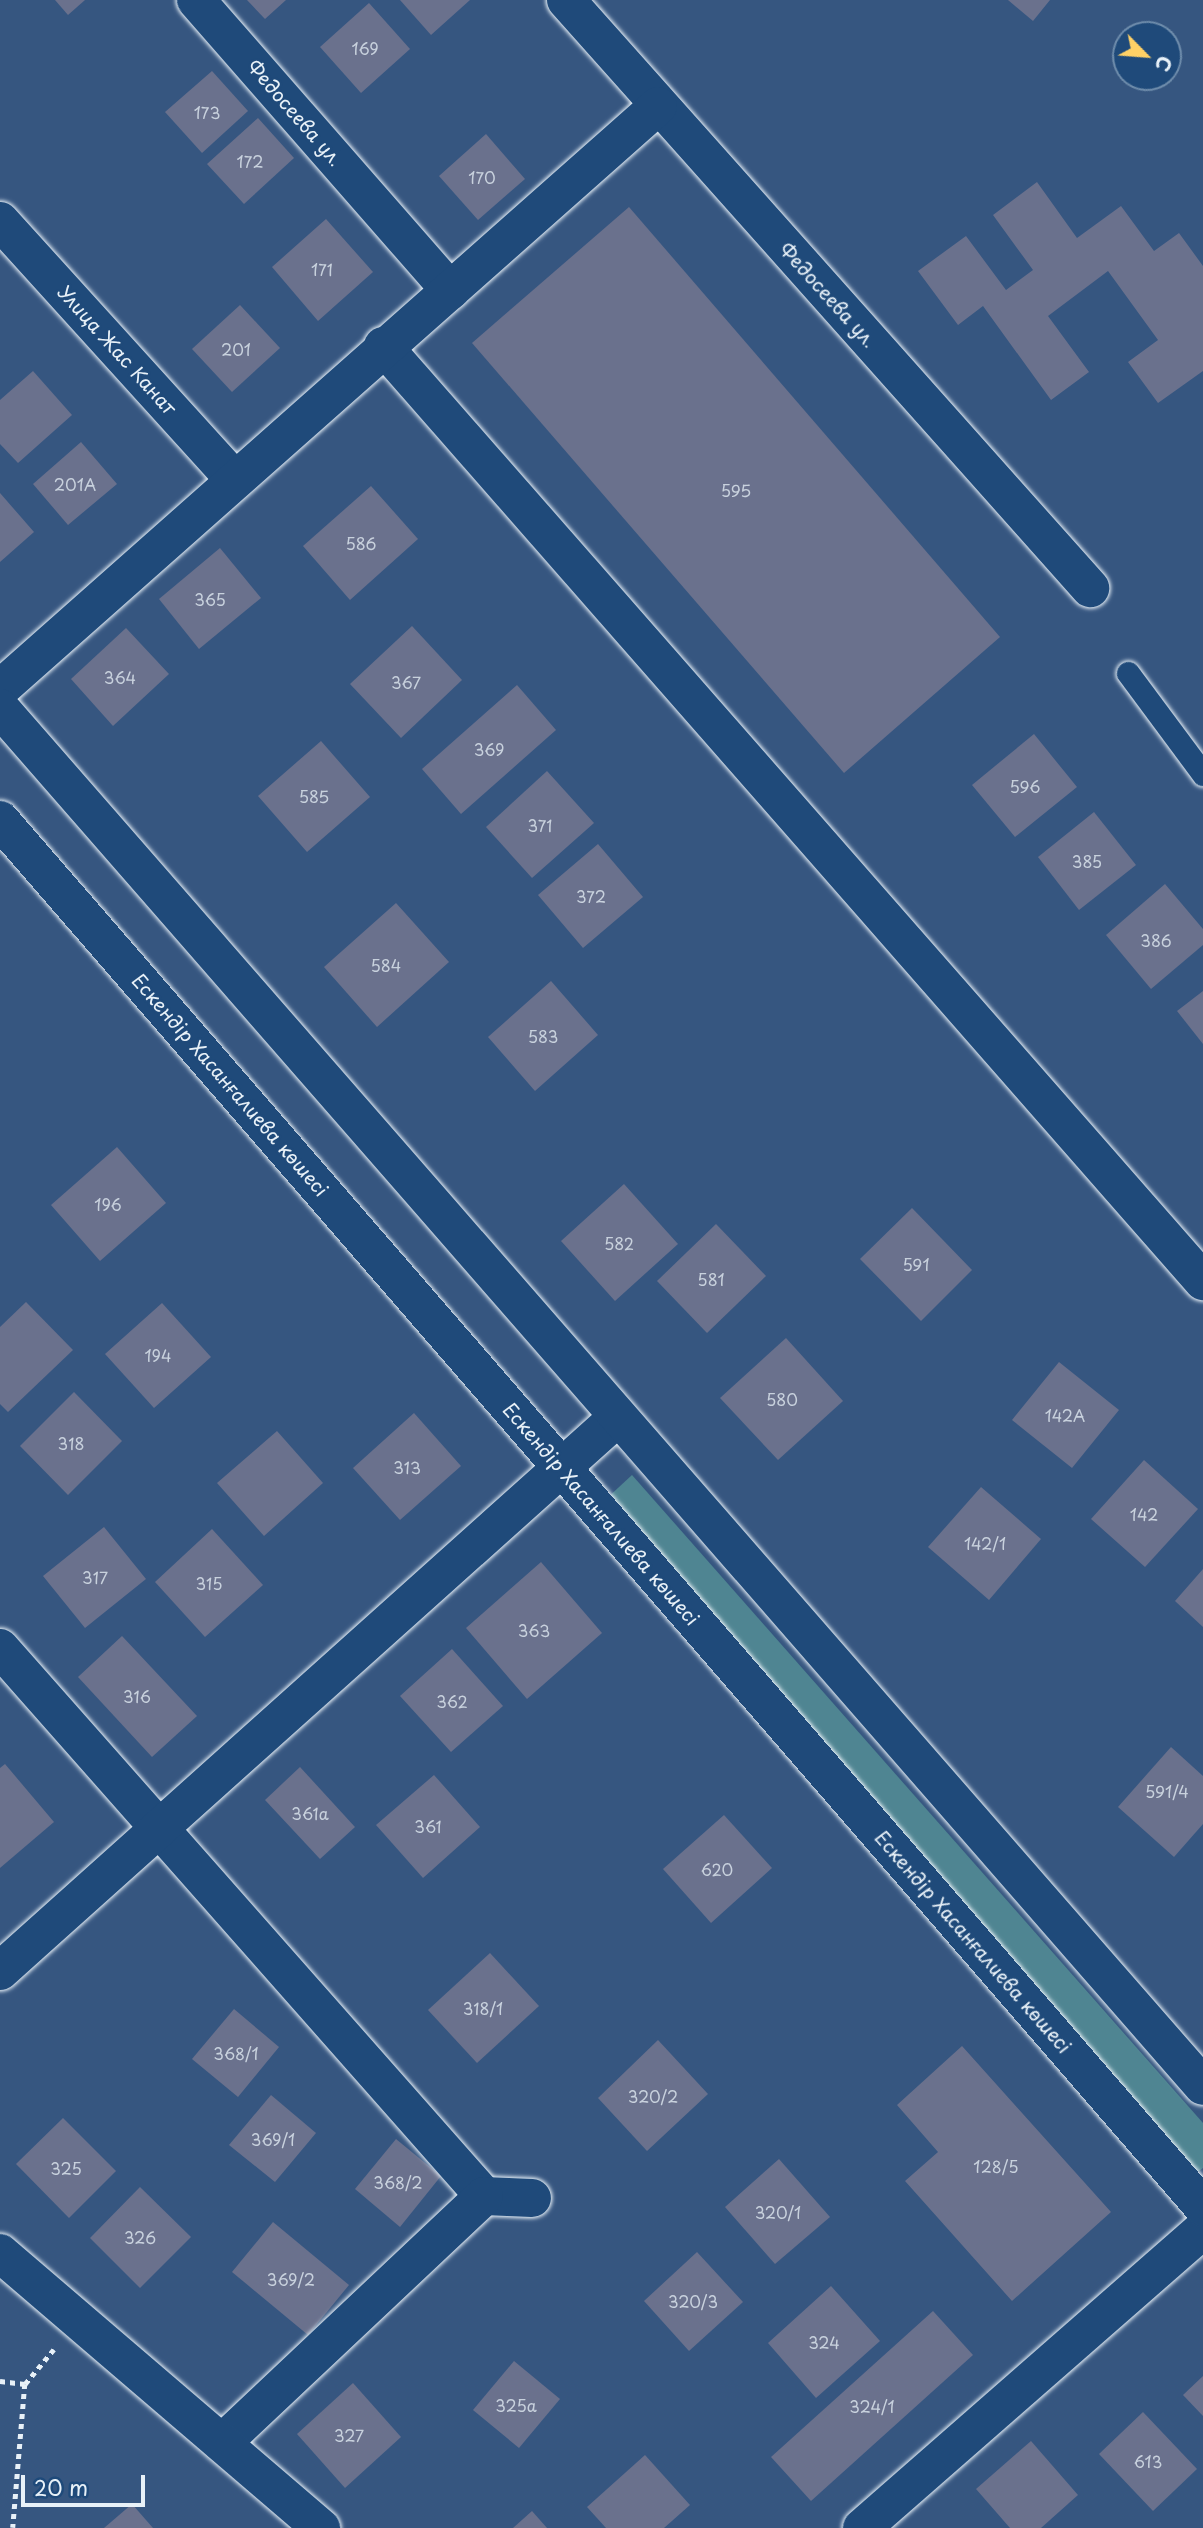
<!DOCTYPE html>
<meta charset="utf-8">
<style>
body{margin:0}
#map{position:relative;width:1203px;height:2528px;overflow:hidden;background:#365680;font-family:"Playpen Sans",sans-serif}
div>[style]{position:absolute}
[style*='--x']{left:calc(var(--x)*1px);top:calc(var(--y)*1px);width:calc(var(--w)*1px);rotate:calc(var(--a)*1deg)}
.green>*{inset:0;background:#4f8592}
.building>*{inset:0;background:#6a718d}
.path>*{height:4.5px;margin-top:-2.25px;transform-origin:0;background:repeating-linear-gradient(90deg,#e8f1f8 0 5px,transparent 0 10px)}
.roads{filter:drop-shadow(0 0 2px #e8f1f8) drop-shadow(0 0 2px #e8f1f8)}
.service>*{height:23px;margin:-11.5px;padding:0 11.5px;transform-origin:11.5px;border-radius:11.5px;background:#1f4a7a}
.minor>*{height:38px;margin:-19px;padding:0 19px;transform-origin:19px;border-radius:19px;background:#1f4a7a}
.tertiary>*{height:38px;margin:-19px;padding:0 19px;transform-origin:19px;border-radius:19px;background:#1f4a7a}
span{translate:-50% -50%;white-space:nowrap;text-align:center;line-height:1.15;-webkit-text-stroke:5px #1f4a7a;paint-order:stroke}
.number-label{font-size:16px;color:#c8d1dd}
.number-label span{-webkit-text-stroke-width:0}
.street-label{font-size:19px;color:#e8f1f8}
.north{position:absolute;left:1112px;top:21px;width:70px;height:70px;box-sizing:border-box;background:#1f4a7a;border:2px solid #6f8dac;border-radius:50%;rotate:115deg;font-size:19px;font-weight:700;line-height:28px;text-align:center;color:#e8f1f8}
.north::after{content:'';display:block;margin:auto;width:24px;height:32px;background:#ffd166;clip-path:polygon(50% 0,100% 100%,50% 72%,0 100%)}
.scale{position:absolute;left:21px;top:2475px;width:124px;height:32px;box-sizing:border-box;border:4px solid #e8f1f8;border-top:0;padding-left:9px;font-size:21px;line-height:24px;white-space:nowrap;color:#e8f1f8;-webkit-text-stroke:5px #1f4a7a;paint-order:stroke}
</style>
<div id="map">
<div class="green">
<i style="clip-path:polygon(632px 1475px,1203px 2123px,1203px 2168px,1196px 2173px,605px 1500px)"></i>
</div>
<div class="building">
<i style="clip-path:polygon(55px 0,85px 0,68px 15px)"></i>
<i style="clip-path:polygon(247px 0,286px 0,265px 19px)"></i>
<i style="clip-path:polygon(400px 0,470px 0,431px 35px)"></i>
<i style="clip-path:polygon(1008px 0,1050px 0,1033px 21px)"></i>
<i style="clip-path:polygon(369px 3px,410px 49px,361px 93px,320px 47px)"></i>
<i style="clip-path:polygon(212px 71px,248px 111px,202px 153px,165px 112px)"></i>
<i style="clip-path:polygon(258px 118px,294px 158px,244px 204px,207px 164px)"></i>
<i style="clip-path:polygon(486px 134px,525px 179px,478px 220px,439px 176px)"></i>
<i style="clip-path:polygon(1037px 182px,1077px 238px,1121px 206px,1154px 251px,1179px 233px,1203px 266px,1203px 371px,1158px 403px,1128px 362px,1158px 340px,1108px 271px,1048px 316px,1089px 372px,1051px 400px,983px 306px,958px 325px,918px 271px,966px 236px,1006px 290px,1033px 270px,993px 215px)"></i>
<i style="clip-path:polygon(629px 207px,1000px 637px,844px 773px,472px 343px)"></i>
<i style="clip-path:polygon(326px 219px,373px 272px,318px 321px,272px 267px)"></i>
<i style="clip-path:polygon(240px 305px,280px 348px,232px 392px,192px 349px)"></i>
<i style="clip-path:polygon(33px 371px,72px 415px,18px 463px,0 444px,0 400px)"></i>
<i style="clip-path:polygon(81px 442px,117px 484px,68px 525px,33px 484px)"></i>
<i style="clip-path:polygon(371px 486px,418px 539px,350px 600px,303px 546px)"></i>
<i style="clip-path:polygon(0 493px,34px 532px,0 562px)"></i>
<i style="clip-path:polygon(220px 548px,261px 598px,199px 649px,159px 599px)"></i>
<i style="clip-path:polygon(412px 626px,462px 680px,401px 738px,350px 684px)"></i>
<i style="clip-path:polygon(126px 628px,169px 674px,113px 726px,71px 679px)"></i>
<i style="clip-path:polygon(517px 685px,556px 730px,461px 814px,422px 769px)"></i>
<i style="clip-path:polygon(1034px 734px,1077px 787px,1015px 837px,972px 785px)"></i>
<i style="clip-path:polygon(321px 741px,370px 797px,307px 852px,258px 796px)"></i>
<i style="clip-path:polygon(547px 771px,594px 823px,532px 878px,486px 827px)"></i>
<i style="clip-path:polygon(1094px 812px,1136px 865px,1079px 910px,1038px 857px)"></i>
<i style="clip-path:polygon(598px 844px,643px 897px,583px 948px,538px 895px)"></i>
<i style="clip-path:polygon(1165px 884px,1203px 929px,1203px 945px,1151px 989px,1106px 935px)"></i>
<i style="clip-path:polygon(396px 903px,449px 962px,377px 1027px,324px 967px)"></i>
<i style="clip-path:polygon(551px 981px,598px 1035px,535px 1091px,488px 1037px)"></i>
<i style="clip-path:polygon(1203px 991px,1203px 1044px,1177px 1011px)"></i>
<i style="clip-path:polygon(117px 1147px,166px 1203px,100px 1261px,51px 1205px)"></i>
<i style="clip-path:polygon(624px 1184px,678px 1244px,615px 1301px,561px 1241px)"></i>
<i style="clip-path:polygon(912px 1208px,972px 1270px,921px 1321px,860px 1259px)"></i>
<i style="clip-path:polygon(716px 1224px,766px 1276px,707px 1333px,657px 1281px)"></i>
<i style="clip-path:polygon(26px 1302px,73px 1350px,8px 1412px,0 1404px,0 1327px)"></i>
<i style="clip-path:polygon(162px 1303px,211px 1357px,154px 1408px,105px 1354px)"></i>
<i style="clip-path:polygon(786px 1338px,843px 1401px,778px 1460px,720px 1398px)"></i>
<i style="clip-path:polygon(1059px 1362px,1119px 1410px,1072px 1468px,1012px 1420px)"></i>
<i style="clip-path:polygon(74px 1392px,122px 1441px,68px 1495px,20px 1446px)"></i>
<i style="clip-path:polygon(414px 1413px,461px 1466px,400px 1520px,353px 1468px)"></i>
<i style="clip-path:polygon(277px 1431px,323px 1483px,264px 1536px,217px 1483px)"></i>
<i style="clip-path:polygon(1144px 1460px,1198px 1509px,1145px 1567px,1091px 1519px)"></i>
<i style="clip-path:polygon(981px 1487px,1041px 1539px,989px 1600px,928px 1547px)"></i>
<i style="clip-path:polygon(104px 1527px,146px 1579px,85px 1628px,43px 1576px)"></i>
<i style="clip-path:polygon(212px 1529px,263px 1585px,205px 1637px,155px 1582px)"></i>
<i style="clip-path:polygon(541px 1562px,602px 1633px,527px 1699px,466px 1628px)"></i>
<i style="clip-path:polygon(1203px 1569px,1203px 1627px,1175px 1601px)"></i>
<i style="clip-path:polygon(122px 1636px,197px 1716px,152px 1757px,78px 1677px)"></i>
<i style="clip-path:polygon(452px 1649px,503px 1706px,451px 1752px,400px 1696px)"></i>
<i style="clip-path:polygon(1171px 1747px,1203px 1776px,1203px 1824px,1174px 1857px,1118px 1807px)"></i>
<i style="clip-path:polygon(5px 1764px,54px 1822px,0 1868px,0 1768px)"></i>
<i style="clip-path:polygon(300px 1767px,355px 1827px,320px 1859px,265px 1800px)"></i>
<i style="clip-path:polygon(434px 1775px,480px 1827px,423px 1878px,376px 1825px)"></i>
<i style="clip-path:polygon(724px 1815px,772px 1868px,711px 1923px,663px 1869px)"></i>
<i style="clip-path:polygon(490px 1953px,539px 2006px,477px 2063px,428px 2010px)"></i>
<i style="clip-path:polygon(234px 2009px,279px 2047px,238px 2097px,192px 2059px)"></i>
<i style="clip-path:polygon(658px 2040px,708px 2094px,647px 2151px,598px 2098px)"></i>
<i style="clip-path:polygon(962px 2046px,1111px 2212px,1012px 2301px,905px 2181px,938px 2152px,897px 2105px)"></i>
<i style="clip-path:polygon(271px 2095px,316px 2133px,275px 2182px,229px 2145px)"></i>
<i style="clip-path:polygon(63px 2118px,116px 2171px,69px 2218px,16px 2164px)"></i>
<i style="clip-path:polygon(396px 2139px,441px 2176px,400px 2227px,355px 2189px)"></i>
<i style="clip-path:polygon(779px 2159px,830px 2217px,775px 2264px,725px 2207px)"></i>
<i style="clip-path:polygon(140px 2187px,191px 2237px,140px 2288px,90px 2238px)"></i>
<i style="clip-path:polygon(273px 2222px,349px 2285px,308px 2335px,232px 2272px)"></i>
<i style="clip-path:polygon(697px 2252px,743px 2302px,689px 2351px,644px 2301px)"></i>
<i style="clip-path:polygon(831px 2286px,880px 2341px,816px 2398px,768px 2343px)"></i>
<i style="clip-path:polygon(933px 2311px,973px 2355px,811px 2501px,771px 2457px)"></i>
<i style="clip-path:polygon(514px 2361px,560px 2399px,519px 2448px,473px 2410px)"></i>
<i style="clip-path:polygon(1203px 2376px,1203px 2416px,1183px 2395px)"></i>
<i style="clip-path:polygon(353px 2383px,401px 2437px,345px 2488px,297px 2434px)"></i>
<i style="clip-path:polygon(1143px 2412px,1197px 2469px,1153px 2511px,1099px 2454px)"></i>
<i style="clip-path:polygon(1031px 2441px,1078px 2495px,1041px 2528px,1010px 2528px,976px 2489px)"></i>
<i style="clip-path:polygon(645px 2455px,690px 2505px,664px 2528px,606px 2528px,587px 2507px)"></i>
<i style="clip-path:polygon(132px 2504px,153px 2528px,104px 2528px)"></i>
<i style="clip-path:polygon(532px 2511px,547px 2528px,513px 2528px)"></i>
</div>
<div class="path">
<i style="--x:0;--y:2381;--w:25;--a:7"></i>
<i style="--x:25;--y:2384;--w:144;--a:94.8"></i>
<i style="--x:25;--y:2384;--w:45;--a:-50.4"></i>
</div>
<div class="roads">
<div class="service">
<i style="--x:1128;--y:673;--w:126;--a:53.4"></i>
</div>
<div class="minor">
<i style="--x:196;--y:0;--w:386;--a:48.8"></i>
<i style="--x:566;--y:0;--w:788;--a:48.29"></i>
<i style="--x:0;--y:221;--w:347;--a:47.8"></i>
<i style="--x:383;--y:346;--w:1244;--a:48.75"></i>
<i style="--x:0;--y:689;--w:879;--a:-41.54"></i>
<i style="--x:0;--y:1648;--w:731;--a:48.55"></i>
<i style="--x:484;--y:2196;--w:48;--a:2.4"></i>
<i style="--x:0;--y:1971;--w:830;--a:-41.87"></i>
<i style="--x:222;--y:2443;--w:360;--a:-43.3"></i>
<i style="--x:862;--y:2528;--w:453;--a:-41.2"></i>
</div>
<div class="tertiary">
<i style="--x:0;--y:708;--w:1829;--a:48.88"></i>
<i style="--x:0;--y:820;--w:1836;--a:49.06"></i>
<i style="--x:0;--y:2253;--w:423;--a:40.6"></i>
</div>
</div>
<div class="number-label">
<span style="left:365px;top:48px">169</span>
<span style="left:207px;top:112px">173</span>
<span style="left:250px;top:161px">172</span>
<span style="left:482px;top:177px">170</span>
<span style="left:322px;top:269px">171</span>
<span style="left:236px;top:349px">201</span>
<span style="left:75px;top:484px">201А</span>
<span style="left:736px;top:490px">595</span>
<span style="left:361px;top:543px">586</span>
<span style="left:210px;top:599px">365</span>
<span style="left:120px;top:677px">364</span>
<span style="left:406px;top:682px">367</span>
<span style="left:489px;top:749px">369</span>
<span style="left:1025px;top:786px">596</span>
<span style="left:314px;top:796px">585</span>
<span style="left:540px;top:825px">371</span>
<span style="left:1087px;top:861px">385</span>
<span style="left:591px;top:896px">372</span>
<span style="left:1156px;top:940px">386</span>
<span style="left:386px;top:965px">584</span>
<span style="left:543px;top:1036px">583</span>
<span style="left:108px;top:1204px">196</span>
<span style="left:619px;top:1243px">582</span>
<span style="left:916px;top:1264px">591</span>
<span style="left:711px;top:1279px">581</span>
<span style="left:158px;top:1355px">194</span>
<span style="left:782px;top:1399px">580</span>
<span style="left:1065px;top:1415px">142А</span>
<span style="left:71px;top:1443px">318</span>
<span style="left:407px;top:1467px">313</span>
<span style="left:1144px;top:1514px">142</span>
<span style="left:985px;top:1543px">142/1</span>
<span style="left:95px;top:1577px">317</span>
<span style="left:209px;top:1583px">315</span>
<span style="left:534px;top:1630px">363</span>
<span style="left:137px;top:1696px">316</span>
<span style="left:452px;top:1701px">362</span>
<span style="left:1167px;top:1791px">591/4</span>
<span style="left:310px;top:1813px">361а</span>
<span style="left:428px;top:1826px">361</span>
<span style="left:717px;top:1869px">620</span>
<span style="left:483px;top:2008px">318/1</span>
<span style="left:236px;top:2053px">368/1</span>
<span style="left:653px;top:2096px">320/2</span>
<span style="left:273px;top:2139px">369/1</span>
<span style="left:996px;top:2166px">128/5</span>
<span style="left:66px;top:2168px">325</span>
<span style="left:398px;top:2182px">368/2</span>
<span style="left:778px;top:2212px">320/1</span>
<span style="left:140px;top:2237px">326</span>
<span style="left:291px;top:2279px">369/2</span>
<span style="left:693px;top:2301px">320/3</span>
<span style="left:824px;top:2342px">324</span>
<span style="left:516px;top:2405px">325а</span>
<span style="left:872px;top:2406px">324/1</span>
<span style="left:349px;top:2435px">327</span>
<span style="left:1148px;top:2461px">613</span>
</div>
<div class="street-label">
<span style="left:295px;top:113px;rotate:49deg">Федосеева ул.</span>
<span style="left:828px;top:295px;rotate:48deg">Федосеева ул.</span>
<span style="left:117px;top:350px;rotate:48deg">Улица Жас Канат</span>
<span style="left:230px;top:1085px;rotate:49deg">Ескендір Хасанғалиева көшесі</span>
<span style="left:601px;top:1514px;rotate:49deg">Ескендір Хасанғалиева көшесі</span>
<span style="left:973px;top:1942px;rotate:49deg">Ескендір Хасанғалиева көшесі</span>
</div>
<div class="north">С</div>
<div class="scale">20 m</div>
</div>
